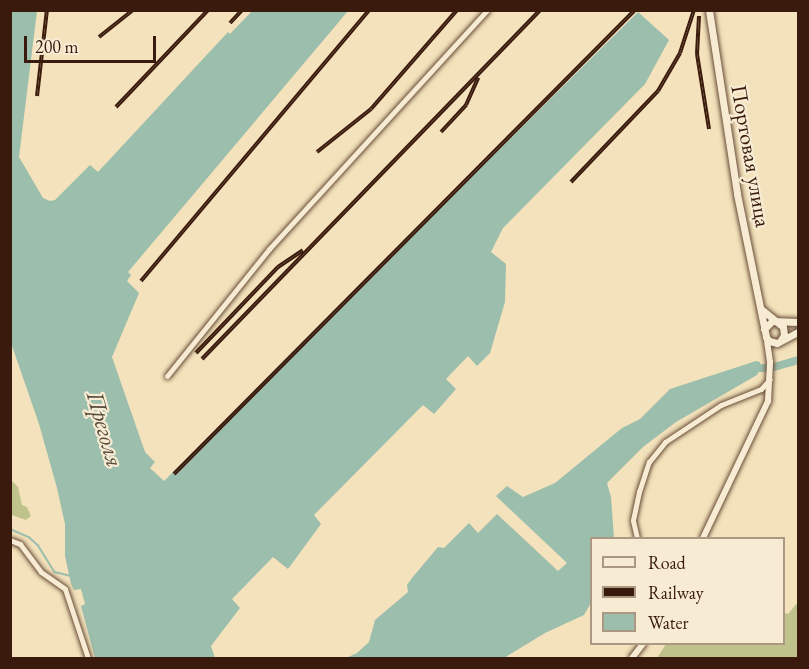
<!DOCTYPE html>
<meta charset="utf-8">
<style>
body{margin:0}
#map{position:relative;width:809px;height:669px;overflow:hidden;background:#f3e2bb;font-family:"EB Garamond",serif}
div>[style]{position:absolute}
[style*='--x']{left:calc(var(--x)*1px);top:calc(var(--y)*1px);width:calc(var(--w)*1px);rotate:calc(var(--a)*1deg)}
.green>*{inset:0;background:#c0c28c}
.water>*{inset:0;background:#9cbeac}
.stream>*{height:1.5px;margin:-0.75px;padding:0 0.75px;transform-origin:0.75px;border-radius:0.75px;background:#9cbeac}
.river>*{height:8px;margin:-4px;padding:0 4px;transform-origin:4px;border-radius:4px;background:#9cbeac}
.roads{filter:drop-shadow(0 0 2px #684c38) drop-shadow(0 0 2px #684c38)}
.minor>*{height:5px;margin:-2.5px;padding:0 2.5px;transform-origin:2.5px;border-radius:2.5px;background:#f7ecd3}
.tertiary>*{height:6px;margin:-3px;padding:0 3px;transform-origin:3px;border-radius:3px;background:#f7ecd3}
.secondary>*{height:7px;margin:-3.5px;padding:0 3.5px;transform-origin:3.5px;border-radius:3.5px;background:#f7ecd3}
.rail>*{height:4px;margin-top:-2px;transform-origin:0;background:repeating-linear-gradient(90deg,#f7ecd3 0 4.5px,#3a1a0c 0 9px);box-sizing:border-box;border-block:2px solid #3a1a0c}
span{translate:-50% -50%;white-space:nowrap;text-align:center;line-height:1.15;-webkit-text-stroke:4.5px #f7ecd3;paint-order:stroke}
.street-label{font-size:22px;color:#3a1a0c}
.water-label{font-size:24px;color:#574b3c;font-style:italic}
.frame{position:absolute;inset:0;border:12px solid #3a1a0c;pointer-events:none}
.legend{position:absolute;left:590px;top:537px;width:195px;height:108px;box-sizing:border-box;background:#f7ecd3;border:2px solid #ab9883;margin:0;padding:8px 10px;list-style:none;font-size:18px;color:#3a1a0c}
.legend li{display:flex;align-items:center;gap:12px;height:30px}
.legend b{width:30px;border:2px solid #ab9883}
.scale{position:absolute;left:24px;top:36px;width:132px;height:27px;box-sizing:border-box;border:3px solid #3a1a0c;border-top:0;padding-left:8px;font-size:18px;line-height:21px;white-space:nowrap;color:#3a1a0c;-webkit-text-stroke:4px #f7ecd3;paint-order:stroke}
</style>
<div id="map">
<div class="green">
<i style="clip-path:polygon(11px 480px,18px 487px,22px 505px,27px 507px,31px 516px,26px 520px,12px 515px,11px 511px)"></i>
<i style="clip-path:polygon(798px 602px,798px 658px,657px 658px,666px 644px,784px 644px,784px 613px,788px 614px)"></i>
</div>
<div class="water">
<i style="clip-path:polygon(10px 11px,37px 11px,19px 157px,43px 198px,50px 201px,55px 200px,90px 165px,98px 172px,228px 32px,230px 34px,252px 11px,348px 11px,128px 272px,131px 275px,127px 281px,139px 293px,112px 357px,145px 452px,155px 462px,150px 468px,164px 481px,638px 12px,669px 40px,645px 84px,503px 228px,491px 252px,506px 264px,505px 302px,490px 353px,477px 366px,468px 356px,446px 379px,456px 389px,434px 414px,423px 405px,314px 515px,321px 524px,288px 569px,273px 557px,232px 599px,240px 608px,211px 646px,215px 658px,95px 658px,81px 606px,85px 604px,81px 589px,74px 590px,71px 584px,65px 556px,65px 524px,57px 488px,39px 424px,11px 343px)"></i>
<i style="clip-path:polygon(756px 361px,760px 362px,761px 368px,757px 375px,676px 422px,643px 447px,607px 483px,611px 497px,614px 538px,592px 538px,591px 603px,584px 615px,545px 633px,504px 658px,346px 658px,357px 653px,369px 642px,375px 620px,408px 592px,407px 585px,412px 578px,438px 547px,444px 548px,469px 523px,478px 533px,497px 514px,558px 571px,567px 563px,496px 496px,507px 486px,523px 497px,555px 483px,622px 428px,640px 419px,670px 389px)"></i>
</div>
<div class="stream">
<i style="--x:10;--y:529;--w:21;--a:23"></i>
<i style="--x:29;--y:537;--w:12;--a:42"></i>
<i style="--x:38;--y:545;--w:32;--a:58"></i>
<i style="--x:55;--y:572;--w:16;--a:14"></i>
</div>
<div class="river">
<i style="--x:774;--y:367;--w:25;--a:-16"></i>
<i style="--x:761;--y:368;--w:5;--a:0"></i>
</div>
<div class="roads">
<div class="minor">
<i style="--x:167;--y:376;--w:163;--a:-51.2"></i>
<i style="--x:269;--y:249;--w:323;--a:-47.6"></i>
<i style="--x:637;--y:538;--w:18;--a:-103"></i>
<i style="--x:633;--y:520;--w:29;--a:-78"></i>
<i style="--x:639;--y:492;--w:32;--a:-72"></i>
<i style="--x:649;--y:462;--w:26;--a:-51"></i>
<i style="--x:665;--y:442;--w:67;--a:-33.5"></i>
<i style="--x:721;--y:405;--w:43;--a:-21.8"></i>
<i style="--x:761;--y:389;--w:13;--a:-48"></i>
<i style="--x:10;--y:540;--w:11;--a:22"></i>
<i style="--x:20;--y:544;--w:35;--a:53"></i>
<i style="--x:41;--y:572;--w:29;--a:35"></i>
<i style="--x:65;--y:589;--w:73;--a:71.6"></i>
</div>
<div class="tertiary">
<i style="--x:703;--y:538;--w:152;--a:-64.6"></i>
<i style="--x:768;--y:401;--w:39;--a:-87"></i>
<i style="--x:770;--y:362;--w:22;--a:-98"></i>
<i style="--x:632;--y:658;--w:18;--a:-52"></i>
</div>
<div class="secondary">
<i style="--x:709;--y:10;--w:186;--a:81.3"></i>
<i style="--x:737;--y:194;--w:146;--a:78.5"></i>
<i style="--x:766;--y:337;--w:5;--a:53"></i>
<i style="--x:769;--y:341;--w:8;--a:14"></i>
<i style="--x:777;--y:343;--w:24;--a:-28"></i>
<i style="--x:761;--y:309;--w:28;--a:39"></i>
<i style="--x:783;--y:327;--w:8;--a:83"></i>
<i style="--x:784;--y:335;--w:6;--a:121"></i>
<i style="--x:764;--y:329;--w:11;--a:-45"></i>
<i style="--x:772;--y:321;--w:26;--a:2"></i>
</div>
</div>
<div class="rail">
<i style="--x:699;--y:16;--w:38;--a:93"></i>
<i style="--x:697;--y:54;--w:76;--a:80.9"></i>
<i style="--x:230;--y:23;--w:18;--a:-47"></i>
<i style="--x:99;--y:37;--w:43;--a:-38.5"></i>
<i style="--x:37;--y:96;--w:87;--a:-83.4"></i>
<i style="--x:116;--y:107;--w:134;--a:-46.5"></i>
<i style="--x:441;--y:132;--w:37;--a:-47"></i>
<i style="--x:466;--y:105;--w:30;--a:-66"></i>
<i style="--x:317;--y:152;--w:69;--a:-38.5"></i>
<i style="--x:371;--y:109;--w:131;--a:-49"></i>
<i style="--x:571;--y:182;--w:126;--a:-46.3"></i>
<i style="--x:658;--y:91;--w:44;--a:-59.9"></i>
<i style="--x:680;--y:53;--w:45;--a:-72"></i>
<i style="--x:141;--y:281;--w:354;--a:-49.9"></i>
<i style="--x:196;--y:353;--w:119;--a:-46.4"></i>
<i style="--x:278;--y:267;--w:30;--a:-34"></i>
<i style="--x:202;--y:359;--w:486;--a:-45.9"></i>
<i style="--x:174;--y:474;--w:654;--a:-45.19"></i>
</div>
<div class="street-label">
<span style="left:751px;top:156px;rotate:80deg">Портовая улица</span>
</div>
<div class="water-label">
<span style="left:105px;top:429px;rotate:74deg">Преголя</span>
</div>
<div class="frame"></div>
<ul class="legend">
<li><b style="height:8px;background:#f7ecd3"></b>Road</li>
<li><b style="height:8px;background:#3a1a0c"></b>Railway</li>
<li><b style="height:16px;background:#9cbeac"></b>Water</li>
</ul>
<div class="scale">200 m</div>
</div>
